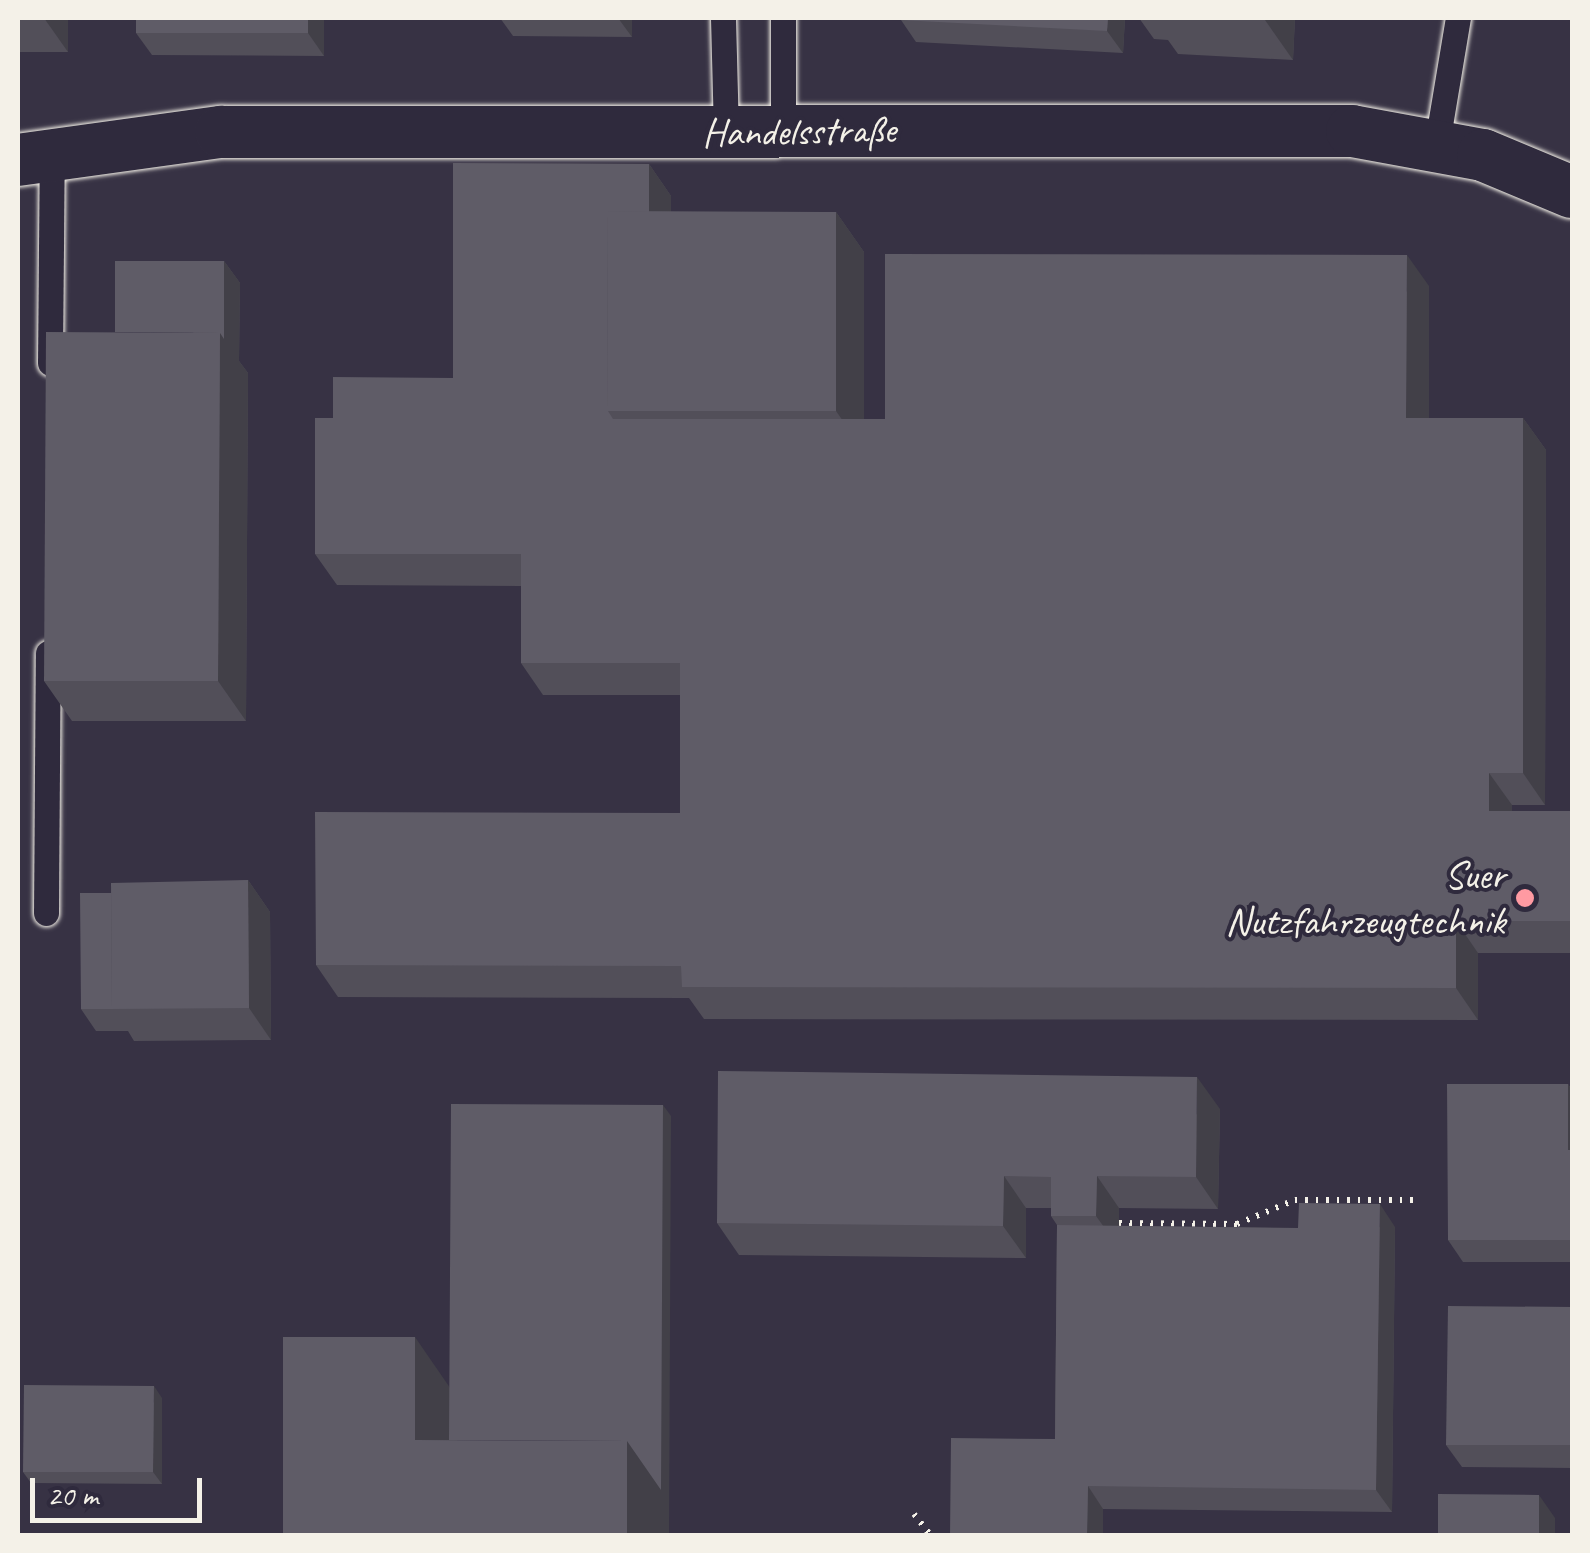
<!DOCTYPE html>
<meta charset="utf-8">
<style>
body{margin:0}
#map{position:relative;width:1590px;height:1553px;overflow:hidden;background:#373244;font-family:Caveat,sans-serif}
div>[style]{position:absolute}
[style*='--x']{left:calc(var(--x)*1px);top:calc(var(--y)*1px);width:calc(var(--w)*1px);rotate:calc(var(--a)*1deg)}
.path>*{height:6px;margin-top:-3px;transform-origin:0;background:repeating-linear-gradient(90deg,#f4f1e8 0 2.5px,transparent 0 10.5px)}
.roads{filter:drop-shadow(0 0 2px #f4f1e8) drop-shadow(0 0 2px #f4f1e8)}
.service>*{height:25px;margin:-12.5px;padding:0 12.5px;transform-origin:12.5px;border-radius:12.5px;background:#2f2a3d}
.minor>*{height:52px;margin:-26px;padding:0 26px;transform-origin:26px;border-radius:26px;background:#2f2a3d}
.wall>*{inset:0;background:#524f59}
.shaded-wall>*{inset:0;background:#424048}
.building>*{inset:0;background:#5f5c67}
.dots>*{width:28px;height:28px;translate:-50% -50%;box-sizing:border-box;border:5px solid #2f2a3d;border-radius:50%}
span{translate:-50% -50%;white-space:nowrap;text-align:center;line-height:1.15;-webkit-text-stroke:8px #2f2a3d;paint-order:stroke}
.street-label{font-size:40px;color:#f4f1e8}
.poi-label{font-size:40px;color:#f4f1e8}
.right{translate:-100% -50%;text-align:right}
.frame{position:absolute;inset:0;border:20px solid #f4f1e8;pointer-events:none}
.scale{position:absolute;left:30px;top:1478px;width:172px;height:45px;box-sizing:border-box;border:5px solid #f4f1e8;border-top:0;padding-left:12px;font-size:30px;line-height:35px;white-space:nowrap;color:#f4f1e8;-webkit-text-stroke:8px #2f2a3d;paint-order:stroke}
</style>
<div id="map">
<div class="path">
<i style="--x:1119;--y:1223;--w:118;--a:0.5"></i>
<i style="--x:1237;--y:1224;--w:63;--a:-22.5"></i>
<i style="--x:1295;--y:1200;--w:120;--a:0"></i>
<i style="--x:914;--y:1514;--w:28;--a:52"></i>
</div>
<div class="roads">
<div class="service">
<i style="--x:723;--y:18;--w:114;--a:88.5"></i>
<i style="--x:783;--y:132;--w:114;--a:-90"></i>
<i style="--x:1437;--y:143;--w:127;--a:-80.5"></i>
<i style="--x:50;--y:363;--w:210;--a:-89.5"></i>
<i style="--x:46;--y:913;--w:260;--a:-89.6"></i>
</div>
<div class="minor">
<i style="--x:18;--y:160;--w:205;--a:-7.9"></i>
<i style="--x:221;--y:132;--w:1131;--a:-0.05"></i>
<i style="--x:1352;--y:131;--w:133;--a:10.4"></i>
<i style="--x:1483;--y:155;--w:96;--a:22.6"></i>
</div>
</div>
<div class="wall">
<i style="clip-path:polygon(18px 18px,68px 18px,68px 52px,18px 52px)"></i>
<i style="clip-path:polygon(136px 18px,324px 18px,324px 56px,152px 55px,136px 33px)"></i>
<i style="clip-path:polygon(500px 18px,632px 18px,632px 37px,513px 36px)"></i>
<i style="clip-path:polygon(1125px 18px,1123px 53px,916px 42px,901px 20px)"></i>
<i style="clip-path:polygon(1139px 18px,1295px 18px,1293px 60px,1178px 54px,1168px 40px,1154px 39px)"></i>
<i style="clip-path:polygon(649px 164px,671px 196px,671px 212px,836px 212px,864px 252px,864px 419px,885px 419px,1429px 286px,1429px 418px,1523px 418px,1546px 450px,1545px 805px,1512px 805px,1512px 811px,1572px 811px,1572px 953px,1478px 953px,1478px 1020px,704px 1019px,689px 998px,338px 997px,316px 965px,680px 813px,680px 695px,543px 695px,521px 663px,521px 586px,337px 585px,315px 554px,333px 418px,453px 378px)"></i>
<i style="clip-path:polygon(224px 261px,240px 283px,239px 361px,248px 373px,246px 721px,72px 721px,44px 681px)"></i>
<i style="clip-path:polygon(248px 880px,270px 912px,271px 1040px,134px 1041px,128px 1031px,96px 1031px,81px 1009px,111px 893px)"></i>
<i style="clip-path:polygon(1568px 1084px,1572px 1090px,1572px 1262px,1463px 1262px,1448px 1240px)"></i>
<i style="clip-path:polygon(1220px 1109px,1218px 1209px,1119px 1208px,1119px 1226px,1298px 1228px,1395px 1227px,1392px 1512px,1103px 1509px,1103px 1536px,950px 1536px,1055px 1439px,1057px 1225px,1051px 1216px,1051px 1208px,1026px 1208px,1026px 1258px,739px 1255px,717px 1223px)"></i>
<i style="clip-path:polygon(1572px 1307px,1572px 1468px,1462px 1467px,1446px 1445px)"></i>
<i style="clip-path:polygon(162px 1398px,162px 1484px,31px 1483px,23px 1472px)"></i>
</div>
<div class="shaded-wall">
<i style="clip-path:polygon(44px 18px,68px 18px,68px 52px)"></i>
<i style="clip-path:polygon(308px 18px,324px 18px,324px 56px,308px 33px)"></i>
<i style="clip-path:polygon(618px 18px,632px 18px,632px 37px)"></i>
<i style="clip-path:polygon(1108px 18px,1125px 18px,1123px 53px,1107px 31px)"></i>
<i style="clip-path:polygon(1265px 18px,1295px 18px,1293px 60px,1265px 20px)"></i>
<i style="clip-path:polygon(649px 164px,671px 196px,671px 252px,649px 220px)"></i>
<i style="clip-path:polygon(836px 212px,864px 252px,864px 451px,836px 411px)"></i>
<i style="clip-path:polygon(1407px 255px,1429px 286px,1429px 450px,1406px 418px)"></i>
<i style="clip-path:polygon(224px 261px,240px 283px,239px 361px,248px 373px,246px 721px,218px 681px,220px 333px)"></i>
<i style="clip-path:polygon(1523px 418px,1546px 450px,1545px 805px,1523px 773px)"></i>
<i style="clip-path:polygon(1489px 773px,1512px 805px,1512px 843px,1489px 811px)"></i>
<i style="clip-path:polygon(248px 880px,270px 912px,271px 1040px,249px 1008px)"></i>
<i style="clip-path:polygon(1456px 921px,1478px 953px,1478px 1020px,1456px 988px)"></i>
<i style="clip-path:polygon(1197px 1077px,1220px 1109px,1218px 1209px,1196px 1177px)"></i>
<i style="clip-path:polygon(1568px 1084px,1572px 1090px,1572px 1156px,1568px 1150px)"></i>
<i style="clip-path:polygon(663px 1105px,671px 1116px,669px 1536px,627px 1536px,627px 1441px)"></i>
<i style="clip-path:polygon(1004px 1176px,1026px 1208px,1026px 1258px,1003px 1226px)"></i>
<i style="clip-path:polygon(1097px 1176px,1119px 1208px,1119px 1248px,1096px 1216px)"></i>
<i style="clip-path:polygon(1380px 1204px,1395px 1227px,1392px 1512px,1376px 1490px)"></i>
<i style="clip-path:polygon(415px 1337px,457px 1398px,457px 1489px,415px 1440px)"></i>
<i style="clip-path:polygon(154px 1386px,162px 1398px,162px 1484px,153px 1472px)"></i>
<i style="clip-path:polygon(1088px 1486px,1103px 1509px,1103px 1536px,1087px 1536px)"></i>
<i style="clip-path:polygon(1539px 1495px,1555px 1518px,1555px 1536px,1539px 1536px)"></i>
</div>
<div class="building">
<i style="clip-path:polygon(136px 18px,308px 18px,308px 33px,136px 33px)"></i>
<i style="clip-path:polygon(901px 18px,1108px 18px,1107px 31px,901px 20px)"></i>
<i style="clip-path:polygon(1218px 18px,1265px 18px,1265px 20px)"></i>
<i style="clip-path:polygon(453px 163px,649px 164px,649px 212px,607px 211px,608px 411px,613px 419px,885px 419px,885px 254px,1407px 255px,1406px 418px,1523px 418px,1523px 773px,1489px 773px,1489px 811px,1572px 811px,1572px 921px,1456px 921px,1456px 988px,682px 987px,681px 966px,316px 965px,315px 812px,680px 813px,680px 663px,521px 663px,521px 554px,315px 554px,315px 418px,453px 418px)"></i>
<i style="clip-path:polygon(607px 211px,836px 212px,836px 411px,608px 411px)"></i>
<i style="clip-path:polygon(115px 261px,224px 261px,224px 339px,220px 333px,115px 332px)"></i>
<i style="clip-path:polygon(46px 332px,220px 333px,218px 681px,44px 681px)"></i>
<i style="clip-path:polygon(333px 377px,453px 378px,453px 418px,333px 418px)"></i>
<i style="clip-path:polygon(248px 880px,249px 1008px,112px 1009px,111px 883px)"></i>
<i style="clip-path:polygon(80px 893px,111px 893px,112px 1009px,119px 1009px,81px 1009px)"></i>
<i style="clip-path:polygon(718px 1071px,1197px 1077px,1196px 1177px,1097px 1176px,1096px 1216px,1051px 1216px,1051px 1177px,1004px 1176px,1003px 1226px,717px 1223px)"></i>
<i style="clip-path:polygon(1447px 1084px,1568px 1084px,1568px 1150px,1572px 1150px,1572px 1240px,1448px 1240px)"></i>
<i style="clip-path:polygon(451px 1104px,663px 1105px,661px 1490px,627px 1441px,449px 1440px)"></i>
<i style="clip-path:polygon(1299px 1203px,1380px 1204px,1376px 1490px,1088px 1486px,1087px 1536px,950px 1536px,951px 1438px,1055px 1439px,1057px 1225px,1298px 1228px)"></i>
<i style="clip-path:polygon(1448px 1306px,1572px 1307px,1572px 1445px,1446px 1445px)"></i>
<i style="clip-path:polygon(283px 1337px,415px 1337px,415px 1440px,627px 1441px,627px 1536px,283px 1536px)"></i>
<i style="clip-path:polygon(24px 1385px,154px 1386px,153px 1472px,23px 1472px)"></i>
<i style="clip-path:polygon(1438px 1494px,1539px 1495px,1539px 1536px,1438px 1536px)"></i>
</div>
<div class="dots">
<i style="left:1525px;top:898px;background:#ff9aa2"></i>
</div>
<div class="street-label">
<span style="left:799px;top:131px;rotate:-1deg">Handelsstraße</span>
</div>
<div class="poi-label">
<span class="right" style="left:1505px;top:898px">Suer<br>Nutzfahrzeugtechnik</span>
</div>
<div class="frame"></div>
<div class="scale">20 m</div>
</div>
